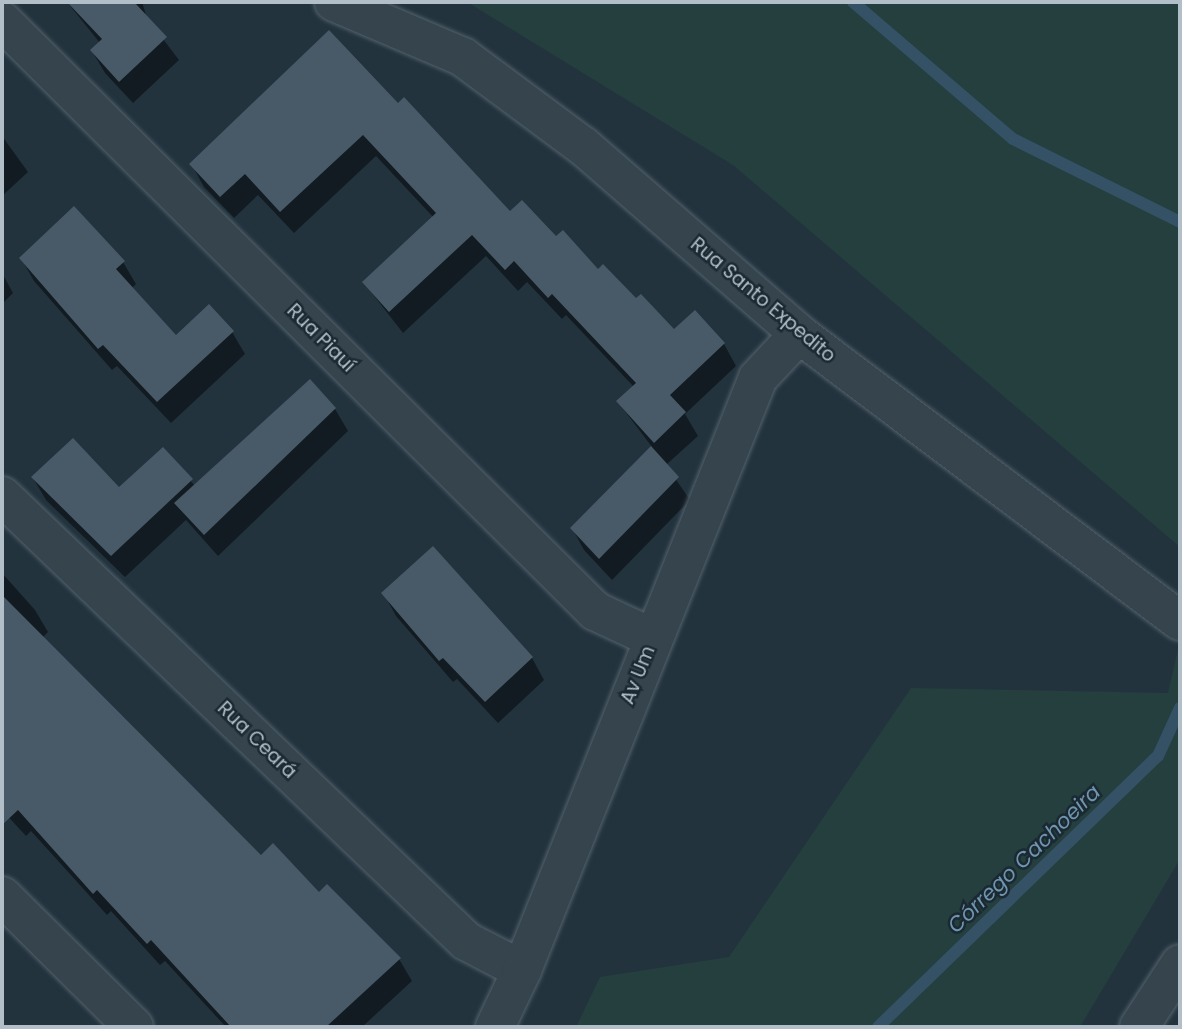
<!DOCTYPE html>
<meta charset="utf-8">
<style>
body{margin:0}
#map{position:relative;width:1182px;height:1029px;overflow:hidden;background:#22333e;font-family:Poppins,sans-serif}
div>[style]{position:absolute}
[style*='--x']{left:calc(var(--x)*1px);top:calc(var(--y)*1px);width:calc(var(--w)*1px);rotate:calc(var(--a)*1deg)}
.green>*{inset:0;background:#243f3e}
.shadow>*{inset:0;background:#0007}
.stream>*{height:12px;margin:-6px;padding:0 6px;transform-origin:6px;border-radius:6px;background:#355166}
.building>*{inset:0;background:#485a67}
.roads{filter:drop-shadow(0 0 2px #54626c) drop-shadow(0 0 2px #54626c)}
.minor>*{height:38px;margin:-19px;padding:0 19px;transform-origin:19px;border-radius:19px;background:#36444e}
span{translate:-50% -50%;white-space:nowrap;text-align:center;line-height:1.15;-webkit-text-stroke:5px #1b2933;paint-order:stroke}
.street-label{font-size:19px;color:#b2bfc9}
.water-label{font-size:21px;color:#7095ae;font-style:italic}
.frame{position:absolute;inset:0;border:4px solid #b2bfc9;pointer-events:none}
</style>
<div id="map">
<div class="green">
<i style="clip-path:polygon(467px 2px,1180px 2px,1180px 547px,733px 165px)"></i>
<i style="clip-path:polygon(1180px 640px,1180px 859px,1080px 1027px,576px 1027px,600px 977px,729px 957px,911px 688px,1168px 693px)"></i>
</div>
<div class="shadow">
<i style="clip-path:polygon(67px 2px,142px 2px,147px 18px,179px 60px,133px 103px,105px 73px,92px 51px,100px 43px)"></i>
<i style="clip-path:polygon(398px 106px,510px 214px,556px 238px,674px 332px,724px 344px,736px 366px,685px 414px,698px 436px,666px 465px,690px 500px,612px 580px,584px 550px,572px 528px,652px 447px,618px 402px,634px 387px,566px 315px,562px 319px,527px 282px,518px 291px,486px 256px,403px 333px,364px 283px,434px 218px,376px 156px,294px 233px,258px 195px,234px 218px,204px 187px,192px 165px)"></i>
<i style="clip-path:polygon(2px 136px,28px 172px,2px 196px)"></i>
<i style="clip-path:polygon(21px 258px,123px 262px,136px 284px,131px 289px,176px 337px,232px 332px,245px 354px,171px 423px,117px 366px,112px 370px,34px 281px)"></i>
<i style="clip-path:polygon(2px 273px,13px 293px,2px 304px)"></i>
<i style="clip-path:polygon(335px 409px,348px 431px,218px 556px,186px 520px,125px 577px,46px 500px,33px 478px,119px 490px,163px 449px,195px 486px)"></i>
<i style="clip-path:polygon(2px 573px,35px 610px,48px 632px,41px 639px,261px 857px,319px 895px,399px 959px,412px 981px,362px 1027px,226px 1027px,165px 961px,160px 965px,111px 911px,107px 915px,31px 831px,26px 836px,2px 810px)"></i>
<i style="clip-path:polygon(384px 594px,532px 658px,544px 680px,498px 723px,457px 679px,453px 682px,396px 616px)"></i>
</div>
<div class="stream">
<i style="--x:853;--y:2;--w:211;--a:40.6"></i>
<i style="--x:1013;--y:139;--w:186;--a:26.4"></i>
<i style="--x:878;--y:1027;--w:390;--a:-44.1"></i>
<i style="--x:1158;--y:756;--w:53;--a:-65.4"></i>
</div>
<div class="building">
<i style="clip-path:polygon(67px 2px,135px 3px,167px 37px,119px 82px,90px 50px,102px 39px)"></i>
<i style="clip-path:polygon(329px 30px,398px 103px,404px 97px,510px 211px,522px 200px,556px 236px,563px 230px,598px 269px,603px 264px,636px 298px,641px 294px,674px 329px,695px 310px,725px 343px,670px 395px,686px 412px,654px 443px,616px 401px,636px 383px,552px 294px,548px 298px,514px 261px,505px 270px,472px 235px,389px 312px,362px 282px,436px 213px,363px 135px,280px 212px,245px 174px,220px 197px,189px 164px)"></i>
<i style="clip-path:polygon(74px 206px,125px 261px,116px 269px,176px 335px,209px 304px,234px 331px,157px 402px,103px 345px,98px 349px,19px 258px)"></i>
<i style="clip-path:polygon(310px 379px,336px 408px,204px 535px,174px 503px)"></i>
<i style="clip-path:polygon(73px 438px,119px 487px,163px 447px,193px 479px,111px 556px,31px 477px)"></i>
<i style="clip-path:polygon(651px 446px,679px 477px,599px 559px,570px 528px)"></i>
<i style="clip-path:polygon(433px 546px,533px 657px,485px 702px,443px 658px,439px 661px,381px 593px)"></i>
<i style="clip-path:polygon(2px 595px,261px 855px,273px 843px,319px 892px,327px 884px,401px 958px,326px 1027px,231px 1027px,151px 940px,147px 944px,97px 890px,93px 894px,18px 810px,2px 825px)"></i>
</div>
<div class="roads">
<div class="minor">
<i style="--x:334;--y:2;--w:140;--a:23.1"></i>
<i style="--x:463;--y:57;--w:149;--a:36.6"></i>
<i style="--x:583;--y:146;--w:286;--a:41"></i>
<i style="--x:799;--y:334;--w:477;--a:37"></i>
<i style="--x:2;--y:21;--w:837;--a:44.85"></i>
<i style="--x:595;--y:611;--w:64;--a:25"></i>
<i style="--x:2;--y:496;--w:643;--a:43.8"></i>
<i style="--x:466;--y:941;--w:63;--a:27.4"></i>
<i style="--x:2;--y:896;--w:186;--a:44.8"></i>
<i style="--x:495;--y:1027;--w:63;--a:-64.7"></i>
<i style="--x:522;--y:970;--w:637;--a:-68.27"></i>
<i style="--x:758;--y:378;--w:60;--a:-47"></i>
<i style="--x:1139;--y:1027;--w:75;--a:-56.9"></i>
</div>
</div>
<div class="street-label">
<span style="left:763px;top:300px;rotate:40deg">Rua Santo Expedito</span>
<span style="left:321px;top:338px;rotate:45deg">Rua Piauí</span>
<span style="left:638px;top:675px;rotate:-68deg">Av Um</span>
<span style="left:257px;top:740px;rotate:44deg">Rua Ceará</span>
</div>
<div class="water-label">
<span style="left:1024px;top:859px;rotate:-44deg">Córrego Cachoeira</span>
</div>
<div class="frame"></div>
</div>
